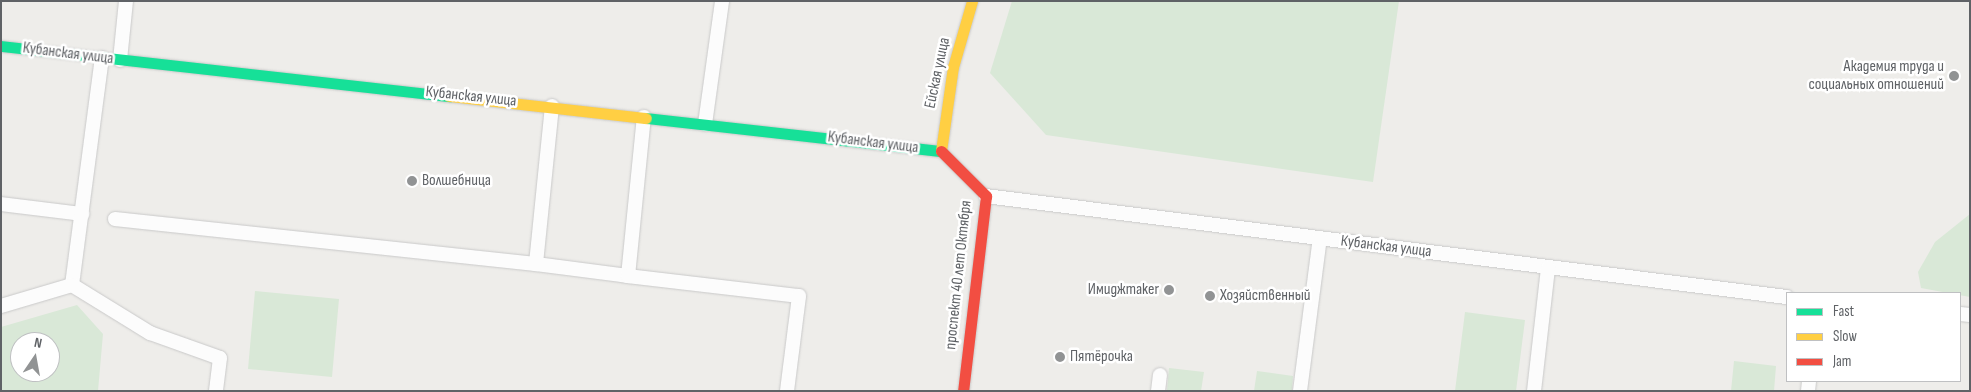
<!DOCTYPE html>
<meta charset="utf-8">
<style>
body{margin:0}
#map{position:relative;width:1971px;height:392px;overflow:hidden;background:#eeedea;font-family:"Sofia Sans Condensed",sans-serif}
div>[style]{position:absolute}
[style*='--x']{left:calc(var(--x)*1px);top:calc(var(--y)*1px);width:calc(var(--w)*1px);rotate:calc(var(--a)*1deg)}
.green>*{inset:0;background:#d9e8d7}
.roads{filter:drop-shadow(0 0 1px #c9c9c9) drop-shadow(0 0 1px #c9c9c9)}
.lane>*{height:14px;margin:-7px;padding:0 7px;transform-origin:7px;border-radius:7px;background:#fcfcfc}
.fast>*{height:11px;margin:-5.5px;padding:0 5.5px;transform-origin:5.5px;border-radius:5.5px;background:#16e098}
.slow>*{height:11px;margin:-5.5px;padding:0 5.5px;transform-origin:5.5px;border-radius:5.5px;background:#ffcf43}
.jam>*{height:11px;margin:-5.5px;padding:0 5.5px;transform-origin:5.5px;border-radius:5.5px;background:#f24e42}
.dots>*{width:14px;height:14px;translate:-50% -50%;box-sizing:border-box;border:2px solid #fff;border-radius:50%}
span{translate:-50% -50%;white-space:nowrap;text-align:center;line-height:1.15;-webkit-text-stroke:5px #fff;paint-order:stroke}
.street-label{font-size:16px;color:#5f6266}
.poi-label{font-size:16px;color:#5f6266}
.right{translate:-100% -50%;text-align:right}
.left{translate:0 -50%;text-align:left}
.frame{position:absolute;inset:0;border:2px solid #5f6266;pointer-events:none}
.legend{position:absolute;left:1786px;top:292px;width:175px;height:90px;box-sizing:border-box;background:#fff;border:1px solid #bfc0c2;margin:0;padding:6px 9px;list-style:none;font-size:15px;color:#5f6266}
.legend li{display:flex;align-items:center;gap:10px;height:25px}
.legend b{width:25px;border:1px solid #bfc0c2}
.north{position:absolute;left:10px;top:332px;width:50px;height:50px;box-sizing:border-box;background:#fff;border:1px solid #bfc0c2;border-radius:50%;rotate:12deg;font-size:14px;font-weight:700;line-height:20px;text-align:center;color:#5f6266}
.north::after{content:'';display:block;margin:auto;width:18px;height:22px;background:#919394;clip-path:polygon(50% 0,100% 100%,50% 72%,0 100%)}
</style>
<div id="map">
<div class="green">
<i style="clip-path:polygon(1012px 1px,1399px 1px,1373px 182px,1046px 135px,990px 73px)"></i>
<i style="clip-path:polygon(1970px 214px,1970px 297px,1921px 288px,1918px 272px,1935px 242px)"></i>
<i style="clip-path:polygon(255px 291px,339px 299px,332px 377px,248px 369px)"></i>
<i style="clip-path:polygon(evenodd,77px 305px,103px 334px,98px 391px,1px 391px,1px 327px,77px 305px,20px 342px,50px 342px,50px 372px,20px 372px,20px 342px)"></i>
<i style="clip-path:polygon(1465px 312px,1525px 320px,1516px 391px,1455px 391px)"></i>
<i style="clip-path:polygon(1734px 361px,1776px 366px,1774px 391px,1731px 391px)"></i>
<i style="clip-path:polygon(1169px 368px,1204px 372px,1201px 391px,1167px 391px)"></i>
<i style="clip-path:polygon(1257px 371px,1293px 376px,1292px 391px,1254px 391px)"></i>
</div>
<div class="roads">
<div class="lane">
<i style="--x:120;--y:60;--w:59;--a:-84.2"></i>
<i style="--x:552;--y:106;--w:159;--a:95.8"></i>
<i style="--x:536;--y:264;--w:93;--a:7.4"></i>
<i style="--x:628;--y:276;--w:160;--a:-84.3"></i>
<i style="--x:705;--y:124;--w:124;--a:-82.1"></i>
<i style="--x:986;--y:196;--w:807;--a:7.19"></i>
<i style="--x:1;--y:204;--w:82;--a:7"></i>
<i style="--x:115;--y:219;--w:423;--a:6.1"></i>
<i style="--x:628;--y:276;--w:172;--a:6.7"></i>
<i style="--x:799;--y:296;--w:96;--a:97.2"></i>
<i style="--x:72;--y:285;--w:229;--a:-82.5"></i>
<i style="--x:1;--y:306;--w:74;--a:-16.5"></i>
<i style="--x:72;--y:285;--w:92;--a:31.6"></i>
<i style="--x:150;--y:333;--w:74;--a:19.7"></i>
<i style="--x:220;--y:358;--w:33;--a:97"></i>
<i style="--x:1960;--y:314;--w:10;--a:6"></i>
<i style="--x:1158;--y:391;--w:16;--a:-83"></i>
<i style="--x:1300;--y:391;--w:154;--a:-82.6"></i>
<i style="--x:1534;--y:391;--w:124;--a:-83.5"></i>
<i style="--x:1808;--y:391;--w:10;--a:-84"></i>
</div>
<div class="fast">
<i style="--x:1;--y:46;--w:451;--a:6.4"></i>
<i style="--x:646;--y:118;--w:297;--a:6.4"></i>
</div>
<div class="slow">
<i style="--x:449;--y:96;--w:198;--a:6.4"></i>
<i style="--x:941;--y:151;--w:85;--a:-81.9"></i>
<i style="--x:953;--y:67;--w:69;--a:-73.9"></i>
</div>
<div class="jam">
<i style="--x:941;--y:151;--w:64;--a:45"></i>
<i style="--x:986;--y:196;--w:196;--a:96.7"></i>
</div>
</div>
<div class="dots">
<i style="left:1954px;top:76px;background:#919394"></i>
<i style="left:412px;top:181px;background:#919394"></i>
<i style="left:1169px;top:290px;background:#919394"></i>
<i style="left:1210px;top:296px;background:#919394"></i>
<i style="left:1060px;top:357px;background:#919394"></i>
</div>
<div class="street-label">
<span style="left:68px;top:54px;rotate:7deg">Кубанская улица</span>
<span style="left:938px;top:73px;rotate:-78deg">Ейская улица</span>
<span style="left:471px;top:97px;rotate:6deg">Кубанская улица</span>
<span style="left:873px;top:143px;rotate:7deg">Кубанская улица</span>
<span style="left:1386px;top:247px;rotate:7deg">Кубанская улица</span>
<span style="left:959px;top:275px;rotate:-84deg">проспект 40 лет Октября</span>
</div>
<div class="poi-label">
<span class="right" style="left:1944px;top:76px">Академия труда и<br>социальных отношений</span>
<span class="left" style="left:422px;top:181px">Волшебница</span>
<span class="right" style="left:1159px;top:290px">Имиджmaker</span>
<span class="left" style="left:1220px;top:296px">Хозяйственный</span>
<span class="left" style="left:1070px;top:357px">Пятёрочка</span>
</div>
<div class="frame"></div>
<ul class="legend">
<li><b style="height:6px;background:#16e098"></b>Fast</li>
<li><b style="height:6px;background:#ffcf43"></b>Slow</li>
<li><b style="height:6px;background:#f24e42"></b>Jam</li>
</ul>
<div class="north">N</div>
</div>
